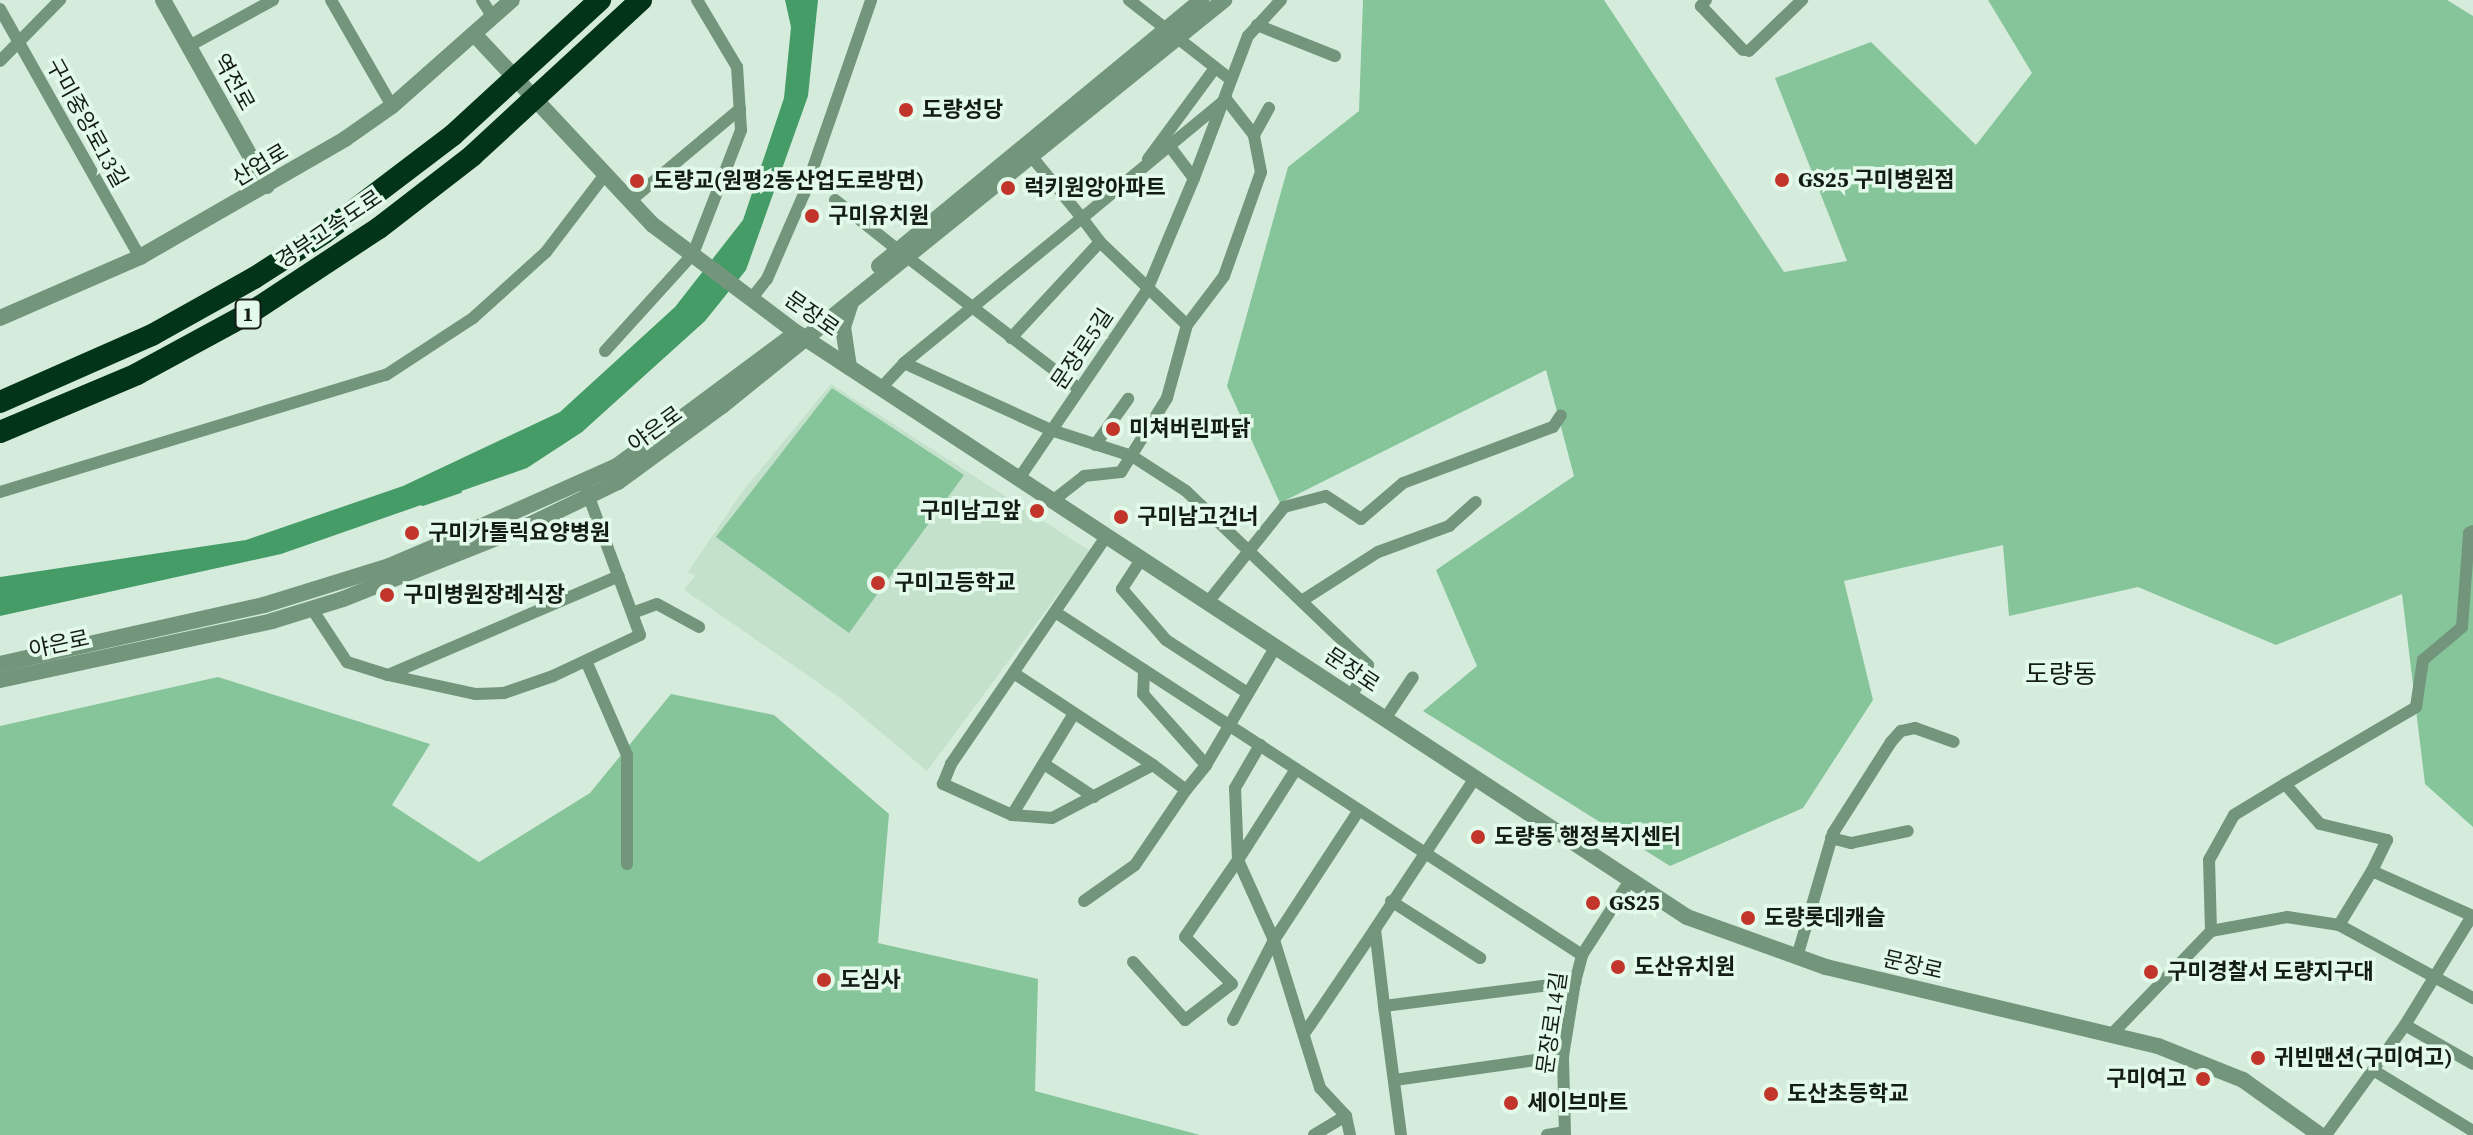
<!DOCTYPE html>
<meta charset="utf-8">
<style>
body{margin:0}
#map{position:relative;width:2473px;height:1135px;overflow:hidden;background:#d5ecdc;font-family:"Source Serif 4","Noto Sans KR",serif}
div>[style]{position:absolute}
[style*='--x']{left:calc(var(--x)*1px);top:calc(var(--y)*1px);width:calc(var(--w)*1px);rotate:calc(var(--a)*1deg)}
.built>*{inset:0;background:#c4e1cc}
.green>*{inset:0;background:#86c49a}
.water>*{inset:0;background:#459c67}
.stream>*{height:3px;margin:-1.5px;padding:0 1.5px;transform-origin:1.5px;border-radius:1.5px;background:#459c67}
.minor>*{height:12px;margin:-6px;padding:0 6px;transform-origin:6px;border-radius:6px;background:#72957c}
.tertiary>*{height:16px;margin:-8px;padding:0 8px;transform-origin:8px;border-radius:8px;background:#72957c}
.motorway>*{height:22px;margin:-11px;padding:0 11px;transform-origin:11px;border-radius:11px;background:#023419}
.motorway-bridge>*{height:22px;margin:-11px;padding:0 11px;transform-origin:11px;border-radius:11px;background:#023419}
.dots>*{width:22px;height:22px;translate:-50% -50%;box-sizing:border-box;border:4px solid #e3f9e9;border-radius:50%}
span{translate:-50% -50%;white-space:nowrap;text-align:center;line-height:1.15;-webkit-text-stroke:7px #e3f9e9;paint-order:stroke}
.shield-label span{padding:2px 6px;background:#e3f9e9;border:2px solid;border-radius:6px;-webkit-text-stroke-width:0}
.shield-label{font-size:20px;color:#141c16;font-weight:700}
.street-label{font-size:22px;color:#141c16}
.poi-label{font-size:22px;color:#141c16;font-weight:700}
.left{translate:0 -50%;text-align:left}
.right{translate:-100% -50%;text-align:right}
.quarter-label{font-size:26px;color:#141c16}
</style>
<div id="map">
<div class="built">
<i style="clip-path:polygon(831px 384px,1090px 551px,927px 771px,839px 697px,684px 590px,695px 576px,688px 572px,742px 492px)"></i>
</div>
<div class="green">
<i style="clip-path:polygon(1363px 0,1604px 0,1784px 272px,1847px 261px,1775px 78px,1871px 42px,1976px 145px,2032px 73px,1988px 0,2447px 0,2473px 16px,2473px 827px,2425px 784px,2402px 594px,2276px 645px,2138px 587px,2009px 616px,2003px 545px,1844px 581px,1873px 700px,1803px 808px,1670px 866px,1423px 711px,1477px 666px,1436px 570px,1574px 476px,1546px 370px,1280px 503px,1227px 386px,1288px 167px,1359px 111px)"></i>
<i style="clip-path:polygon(832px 388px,964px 475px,849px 633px,716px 537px)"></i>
<i style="clip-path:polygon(218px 677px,430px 744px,392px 805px,479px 862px,590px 793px,671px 694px,774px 715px,889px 814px,878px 943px,1038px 979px,1035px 1091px,1200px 1135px,0 1135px,0 726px)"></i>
</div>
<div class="water">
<i style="clip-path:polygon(785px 0,818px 0,808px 96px,746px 270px,705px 321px,582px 432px,527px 468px,281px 554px,0 616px,0 577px,246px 540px,403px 486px,560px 412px,675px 307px,743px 220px,784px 98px,791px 27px)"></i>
</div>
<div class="stream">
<i style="--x:422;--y:504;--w:40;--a:-18.9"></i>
</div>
<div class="minor">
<i style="--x:331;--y:0;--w:122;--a:60.1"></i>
<i style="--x:482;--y:0;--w:19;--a:58"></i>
<i style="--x:1129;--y:0;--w:127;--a:38"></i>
<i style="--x:1706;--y:0;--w:8;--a:130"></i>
<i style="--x:1701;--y:6;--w:61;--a:46.3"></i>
<i style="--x:0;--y:9;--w:285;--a:60.6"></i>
<i style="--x:1257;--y:25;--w:84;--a:21.7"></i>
<i style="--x:189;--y:46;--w:96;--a:-28.7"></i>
<i style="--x:1749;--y:51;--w:74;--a:-43.9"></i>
<i style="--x:0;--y:61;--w:86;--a:-45.5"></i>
<i style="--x:1254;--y:135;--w:31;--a:-61"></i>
<i style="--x:1171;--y:148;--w:38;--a:53"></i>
<i style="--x:1194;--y:178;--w:152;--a:-69.2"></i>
<i style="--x:1248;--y:36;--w:49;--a:-47.5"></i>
<i style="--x:1148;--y:159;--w:113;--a:-53.6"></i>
<i style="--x:835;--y:200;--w:80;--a:38.4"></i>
<i style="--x:629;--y:202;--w:145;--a:-40"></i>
<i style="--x:907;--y:257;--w:217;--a:37.5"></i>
<i style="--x:752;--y:298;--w:24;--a:-52"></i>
<i style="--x:767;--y:279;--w:93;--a:-66.5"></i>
<i style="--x:804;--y:194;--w:205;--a:-70.9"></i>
<i style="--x:1011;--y:338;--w:131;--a:-47.2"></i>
<i style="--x:605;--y:351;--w:131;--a:-47.8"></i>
<i style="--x:693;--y:254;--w:133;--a:-68.8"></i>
<i style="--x:741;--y:130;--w:63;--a:-93.6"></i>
<i style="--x:737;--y:67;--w:78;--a:-120.8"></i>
<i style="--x:904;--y:363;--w:230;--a:-39.2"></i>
<i style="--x:1082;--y:218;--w:80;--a:-129.4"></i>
<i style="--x:881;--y:388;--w:34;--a:-47"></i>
<i style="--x:904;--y:363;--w:162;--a:24.5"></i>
<i style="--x:1051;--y:430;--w:85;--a:17.8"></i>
<i style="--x:1132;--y:456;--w:64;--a:32.9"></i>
<i style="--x:1186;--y:491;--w:252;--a:43.7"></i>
<i style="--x:1368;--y:665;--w:34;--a:118"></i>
<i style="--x:1095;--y:445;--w:57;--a:-54.3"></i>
<i style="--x:1020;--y:477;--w:226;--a:-55.8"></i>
<i style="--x:1147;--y:290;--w:121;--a:-67.2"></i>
<i style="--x:0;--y:492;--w:403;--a:-16.9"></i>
<i style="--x:386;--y:375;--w:104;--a:-33.2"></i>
<i style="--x:473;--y:318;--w:98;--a:-42.1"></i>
<i style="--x:546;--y:252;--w:96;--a:-52.7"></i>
<i style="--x:1055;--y:499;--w:37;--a:-38"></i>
<i style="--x:1084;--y:476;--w:37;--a:-6"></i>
<i style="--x:1121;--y:472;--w:87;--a:-58.1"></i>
<i style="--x:1167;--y:398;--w:76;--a:-74.7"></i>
<i style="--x:1187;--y:325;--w:61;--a:-52.9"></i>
<i style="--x:1224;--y:276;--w:110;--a:-70.4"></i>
<i style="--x:1261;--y:172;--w:38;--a:-101"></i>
<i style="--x:1254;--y:135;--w:46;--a:-127.9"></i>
<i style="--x:1226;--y:99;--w:187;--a:140.4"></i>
<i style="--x:1082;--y:218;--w:30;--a:53"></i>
<i style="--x:1100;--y:242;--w:120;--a:43.7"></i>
<i style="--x:1142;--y:558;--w:37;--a:123"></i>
<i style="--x:1122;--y:589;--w:67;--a:49.2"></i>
<i style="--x:1166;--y:640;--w:95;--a:33"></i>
<i style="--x:1303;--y:600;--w:89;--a:-32.6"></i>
<i style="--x:1378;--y:552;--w:76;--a:-20.1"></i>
<i style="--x:1449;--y:526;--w:36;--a:-42"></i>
<i style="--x:1208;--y:602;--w:122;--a:-51.3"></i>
<i style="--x:1284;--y:507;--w:43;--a:-14.7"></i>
<i style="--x:1326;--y:496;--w:42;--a:33.3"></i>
<i style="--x:1361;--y:519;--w:55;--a:-40.6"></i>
<i style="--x:1403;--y:483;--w:160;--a:-20.5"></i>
<i style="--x:1553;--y:427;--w:14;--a:-56"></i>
<i style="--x:312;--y:609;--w:64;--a:56.6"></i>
<i style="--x:347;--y:662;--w:43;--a:17.6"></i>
<i style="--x:388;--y:675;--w:90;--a:12.2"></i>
<i style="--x:476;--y:694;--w:28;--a:-2"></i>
<i style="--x:504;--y:693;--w:52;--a:-19.1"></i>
<i style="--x:553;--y:676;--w:96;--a:-25.2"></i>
<i style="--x:640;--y:635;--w:156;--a:-110.3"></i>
<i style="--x:635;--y:612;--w:23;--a:-20"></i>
<i style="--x:657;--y:604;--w:48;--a:28.7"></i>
<i style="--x:1055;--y:612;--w:629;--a:33.06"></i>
<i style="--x:586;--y:661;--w:103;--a:66.4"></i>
<i style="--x:627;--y:755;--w:109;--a:90"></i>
<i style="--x:1144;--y:670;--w:24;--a:92"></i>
<i style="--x:1143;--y:694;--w:95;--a:48.4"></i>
<i style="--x:1015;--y:674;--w:165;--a:33.4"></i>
<i style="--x:1153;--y:765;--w:114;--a:152.3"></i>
<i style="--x:1052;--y:818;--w:40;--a:-175.7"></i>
<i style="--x:1012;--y:815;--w:76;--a:-155.8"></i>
<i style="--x:943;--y:784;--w:22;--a:-68"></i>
<i style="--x:951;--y:764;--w:277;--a:-55.7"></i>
<i style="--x:388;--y:675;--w:251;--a:-23.2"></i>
<i style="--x:1385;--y:719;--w:50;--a:-56.3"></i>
<i style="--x:1044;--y:764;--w:60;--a:33.4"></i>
<i style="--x:1153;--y:765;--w:41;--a:37.1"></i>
<i style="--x:1186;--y:790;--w:32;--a:-51"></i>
<i style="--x:1206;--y:765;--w:138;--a:-59.5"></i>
<i style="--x:1296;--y:769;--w:108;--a:122.5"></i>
<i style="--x:1238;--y:860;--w:88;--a:65.8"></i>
<i style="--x:1274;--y:940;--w:155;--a:-56.8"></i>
<i style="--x:1473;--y:781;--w:178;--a:123.5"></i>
<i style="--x:1375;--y:929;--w:78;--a:83.3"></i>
<i style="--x:1384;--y:1006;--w:193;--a:-7.2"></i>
<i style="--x:2285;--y:784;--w:152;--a:-30.4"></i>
<i style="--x:2416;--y:707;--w:48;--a:-81.5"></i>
<i style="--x:2423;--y:660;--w:51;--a:-40.2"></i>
<i style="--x:2462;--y:627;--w:94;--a:-85.7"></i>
<i style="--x:2469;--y:533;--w:4;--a:-27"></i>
<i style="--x:1012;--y:815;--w:117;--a:-58.6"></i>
<i style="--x:1831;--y:838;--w:21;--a:14"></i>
<i style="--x:1851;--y:843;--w:58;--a:-11.9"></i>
<i style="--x:1084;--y:901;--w:62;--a:-35.2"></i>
<i style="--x:1135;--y:865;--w:91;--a:-55.8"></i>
<i style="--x:1391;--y:901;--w:106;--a:32.6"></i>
<i style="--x:2472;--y:916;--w:128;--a:121.6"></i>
<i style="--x:2405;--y:1025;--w:78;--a:29.8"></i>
<i style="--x:2339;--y:925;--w:63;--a:-58.6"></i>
<i style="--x:2372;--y:871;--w:111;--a:24"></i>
<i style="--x:2211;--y:931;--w:71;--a:-91.6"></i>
<i style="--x:2209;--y:860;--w:51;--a:-60.9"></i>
<i style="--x:2234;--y:815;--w:60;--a:-31.3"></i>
<i style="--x:2285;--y:784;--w:53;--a:48.8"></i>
<i style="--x:2320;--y:824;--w:69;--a:13.4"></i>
<i style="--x:2387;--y:840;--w:34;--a:116"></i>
<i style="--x:1274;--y:940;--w:155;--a:72.7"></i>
<i style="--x:1320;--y:1088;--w:38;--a:47"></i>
<i style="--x:1346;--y:1116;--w:19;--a:78"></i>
<i style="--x:1797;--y:957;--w:129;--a:-73.8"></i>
<i style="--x:1833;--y:833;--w:108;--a:-57.5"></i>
<i style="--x:1891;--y:742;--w:15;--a:-48"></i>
<i style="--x:1901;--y:731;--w:14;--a:-12"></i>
<i style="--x:1915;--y:728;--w:41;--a:19.7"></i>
<i style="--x:1133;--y:962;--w:78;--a:48.1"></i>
<i style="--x:1185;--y:1020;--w:59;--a:-37.5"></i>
<i style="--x:1232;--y:984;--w:66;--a:-135"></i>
<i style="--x:1185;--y:937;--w:93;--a:-55.5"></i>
<i style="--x:1238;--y:860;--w:72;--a:-92.4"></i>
<i style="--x:1235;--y:788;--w:50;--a:-59.8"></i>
<i style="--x:1384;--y:1006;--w:130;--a:82.5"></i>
<i style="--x:1233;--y:1020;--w:90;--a:-62.9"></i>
<i style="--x:2405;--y:1025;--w:55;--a:125.4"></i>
<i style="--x:2373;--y:1070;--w:117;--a:31.4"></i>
<i style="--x:1304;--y:1034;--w:127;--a:-55.9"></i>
<i style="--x:2110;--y:1036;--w:146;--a:-46.1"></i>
<i style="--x:2211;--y:931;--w:77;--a:-10.4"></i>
<i style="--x:2287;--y:917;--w:53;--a:8.7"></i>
<i style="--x:2339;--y:925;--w:153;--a:28.6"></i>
<i style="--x:1395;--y:1080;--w:170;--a:-8.1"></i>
<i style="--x:1314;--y:1135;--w:37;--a:-31"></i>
<i style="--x:1547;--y:1135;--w:17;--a:-10"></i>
<i style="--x:1565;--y:1135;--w:79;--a:-91.5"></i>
<i style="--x:1563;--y:1056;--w:75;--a:-80.8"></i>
<i style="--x:1575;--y:982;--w:28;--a:-75"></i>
<i style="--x:1582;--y:955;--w:87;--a:-57.2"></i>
<i style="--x:2326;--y:1135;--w:80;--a:-54.1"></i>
</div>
<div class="tertiary">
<i style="--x:163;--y:0;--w:213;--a:60.8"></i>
<i style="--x:474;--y:34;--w:262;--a:46.9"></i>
<i style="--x:653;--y:225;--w:180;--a:36.9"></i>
<i style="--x:797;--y:333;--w:1064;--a:33.27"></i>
<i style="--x:1687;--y:917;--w:148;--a:19.8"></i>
<i style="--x:1826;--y:967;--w:341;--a:13.4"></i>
<i style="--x:2158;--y:1046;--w:92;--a:21.8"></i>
<i style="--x:2243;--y:1080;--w:95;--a:35.5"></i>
<i style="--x:879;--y:266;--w:418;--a:-39.5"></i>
<i style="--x:0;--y:318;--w:153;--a:-23.5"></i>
<i style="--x:140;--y:257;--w:237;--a:-29.9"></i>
<i style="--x:345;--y:139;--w:57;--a:-35.1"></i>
<i style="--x:392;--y:106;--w:160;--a:-41.5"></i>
<i style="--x:849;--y:367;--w:40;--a:-98.5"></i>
<i style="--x:843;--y:327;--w:25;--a:-72"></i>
<i style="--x:0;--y:664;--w:271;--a:-12.6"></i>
<i style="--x:264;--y:605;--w:131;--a:-17.3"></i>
<i style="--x:389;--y:566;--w:72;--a:-23"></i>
<i style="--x:455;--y:538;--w:177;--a:-24"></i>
<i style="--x:617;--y:466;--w:223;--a:-36.6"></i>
<i style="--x:0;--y:680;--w:278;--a:-12.2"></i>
<i style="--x:272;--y:621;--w:74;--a:-17.2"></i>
<i style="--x:343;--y:599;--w:200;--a:-21.7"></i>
<i style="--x:529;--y:525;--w:99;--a:-25.8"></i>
<i style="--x:618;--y:482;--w:129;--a:-36.2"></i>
<i style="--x:722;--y:406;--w:646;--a:-38.96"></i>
</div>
<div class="motorway">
<i style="--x:0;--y:402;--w:166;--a:-23.8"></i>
<i style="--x:152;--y:335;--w:117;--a:-29.2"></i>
<i style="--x:254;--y:278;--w:83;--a:-32.7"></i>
<i style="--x:324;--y:233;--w:162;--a:-37.2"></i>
<i style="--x:0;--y:432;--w:149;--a:-22.9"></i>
<i style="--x:137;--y:374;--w:132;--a:-28.5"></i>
<i style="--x:253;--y:311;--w:151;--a:-33.4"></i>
<i style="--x:379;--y:228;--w:118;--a:-37.7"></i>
</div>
<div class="motorway-bridge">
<i style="--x:453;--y:135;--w:200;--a:-42.6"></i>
<i style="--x:472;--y:156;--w:230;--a:-42.7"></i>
</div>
<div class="dots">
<i style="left:906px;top:110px;background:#c2352a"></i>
<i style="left:1782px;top:180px;background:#c2352a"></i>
<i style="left:637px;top:181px;background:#c2352a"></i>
<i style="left:1008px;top:188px;background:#c2352a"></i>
<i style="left:812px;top:216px;background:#c2352a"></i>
<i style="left:1113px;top:429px;background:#c2352a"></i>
<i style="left:1037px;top:511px;background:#c2352a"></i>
<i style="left:1121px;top:517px;background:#c2352a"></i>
<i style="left:412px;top:533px;background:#c2352a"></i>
<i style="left:878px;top:583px;background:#c2352a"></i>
<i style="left:387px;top:595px;background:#c2352a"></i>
<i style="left:1478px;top:837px;background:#c2352a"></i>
<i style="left:1593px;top:903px;background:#c2352a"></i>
<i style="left:1748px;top:918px;background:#c2352a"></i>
<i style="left:1618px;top:967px;background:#c2352a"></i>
<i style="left:2151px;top:972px;background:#c2352a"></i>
<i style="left:824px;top:980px;background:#c2352a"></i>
<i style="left:2258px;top:1058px;background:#c2352a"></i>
<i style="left:2203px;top:1079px;background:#c2352a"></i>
<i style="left:1771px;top:1094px;background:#c2352a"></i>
<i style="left:1511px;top:1103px;background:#c2352a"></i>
</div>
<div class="shield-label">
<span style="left:248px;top:314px">1</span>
</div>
<div class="street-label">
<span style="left:234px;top:82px;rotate:61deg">역전로</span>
<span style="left:87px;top:123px;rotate:61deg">구미중앙로13길</span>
<span style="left:260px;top:165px;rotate:-31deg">산업로</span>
<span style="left:329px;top:229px;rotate:-34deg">경부고속도로</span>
<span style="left:812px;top:314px;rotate:35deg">문장로</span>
<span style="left:1082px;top:349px;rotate:-56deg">문장로5길</span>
<span style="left:655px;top:429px;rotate:-36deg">야은로</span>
<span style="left:59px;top:644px;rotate:-12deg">야은로</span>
<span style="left:1352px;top:670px;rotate:34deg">문장로</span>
<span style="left:1913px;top:965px;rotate:13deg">문장로</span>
<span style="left:1552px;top:1023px;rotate:-82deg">문장로14길</span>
</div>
<div class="poi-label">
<span class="left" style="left:922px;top:110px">도량성당</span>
<span class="left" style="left:1798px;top:180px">GS25 구미병원점</span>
<span class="left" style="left:653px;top:181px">도량교(원평2동산업도로방면)</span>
<span class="left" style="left:1024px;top:188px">럭키원앙아파트</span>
<span class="left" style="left:828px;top:216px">구미유치원</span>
<span class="left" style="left:1129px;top:429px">미쳐버린파닭</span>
<span class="right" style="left:1021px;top:511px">구미남고앞</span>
<span class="left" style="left:1137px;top:517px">구미남고건너</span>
<span class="left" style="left:428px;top:533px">구미가톨릭요양병원</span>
<span class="left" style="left:894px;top:583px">구미고등학교</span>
<span class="left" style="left:403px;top:595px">구미병원장례식장</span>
<span class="left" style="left:1494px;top:837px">도량동 행정복지센터</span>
<span class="left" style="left:1609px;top:903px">GS25</span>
<span class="left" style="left:1764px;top:918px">도량롯데캐슬</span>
<span class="left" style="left:1634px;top:967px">도산유치원</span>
<span class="left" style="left:2167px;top:972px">구미경찰서 도량지구대</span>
<span class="left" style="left:840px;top:980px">도심사</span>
<span class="left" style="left:2274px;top:1058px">귀빈맨션(구미여고)</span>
<span class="right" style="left:2187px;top:1079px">구미여고</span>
<span class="left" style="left:1787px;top:1094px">도산초등학교</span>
<span class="left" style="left:1527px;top:1103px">세이브마트</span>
</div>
<div class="quarter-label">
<span style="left:2061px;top:675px">도량동</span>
</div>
</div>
